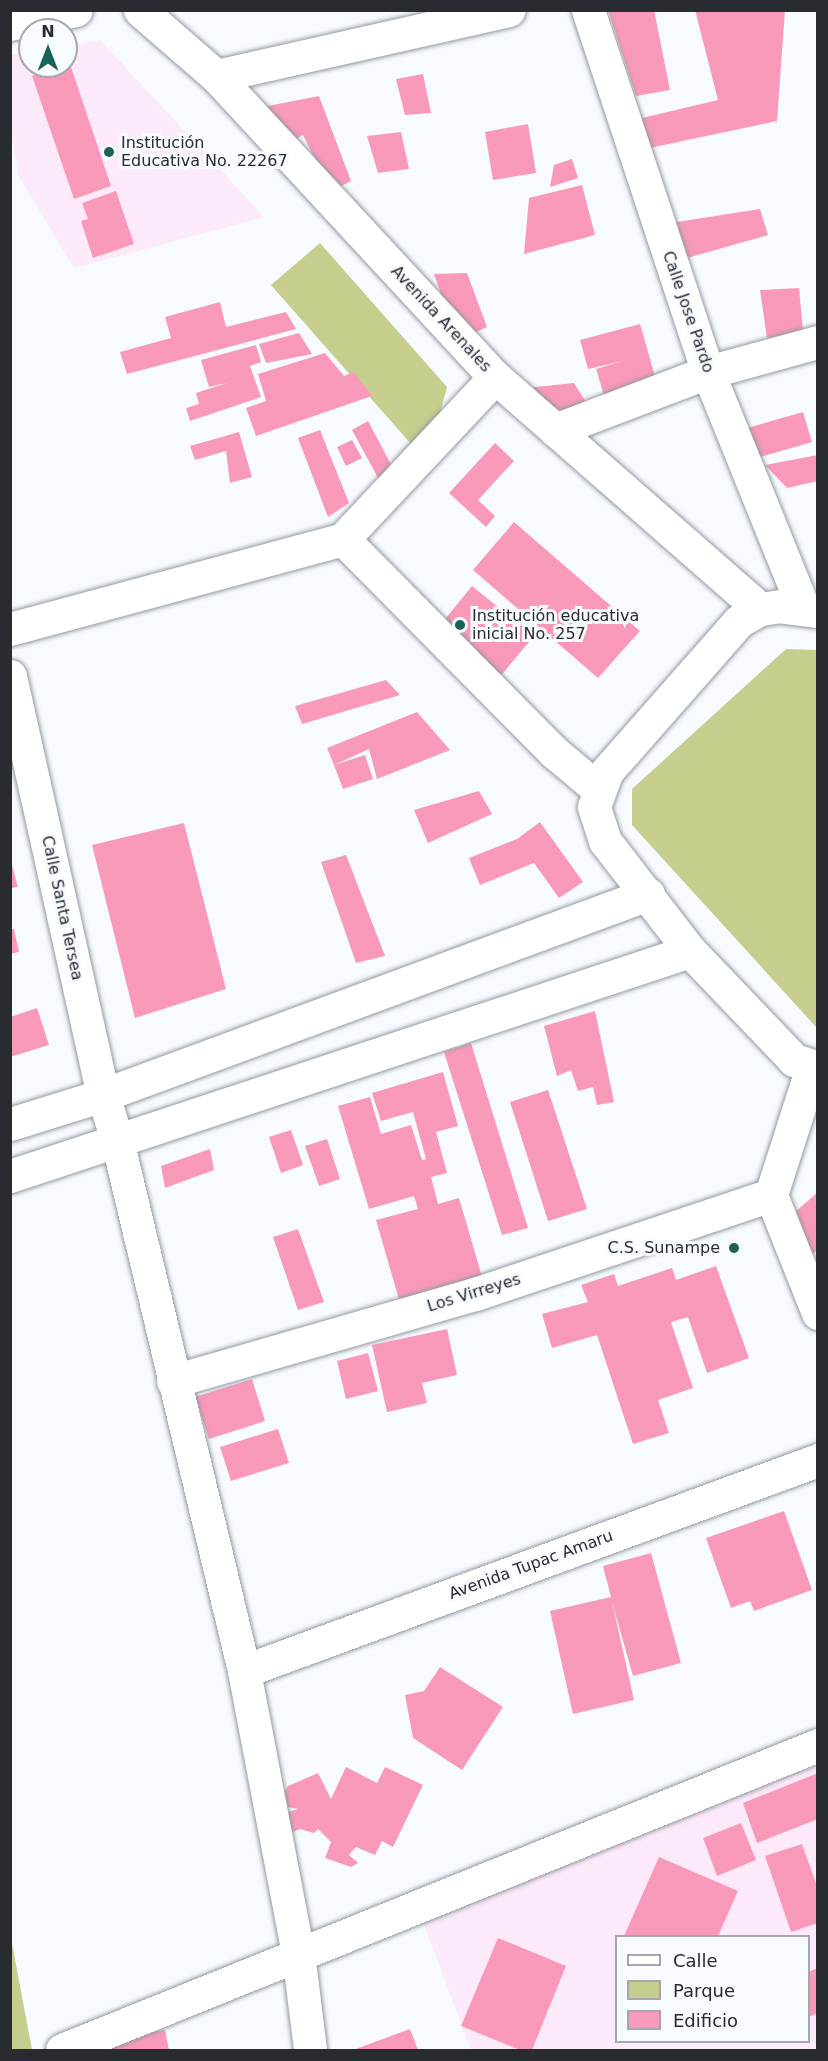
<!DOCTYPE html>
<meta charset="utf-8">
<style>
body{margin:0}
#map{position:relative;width:828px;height:2061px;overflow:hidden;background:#f7fafe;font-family:"DejaVu Sans",sans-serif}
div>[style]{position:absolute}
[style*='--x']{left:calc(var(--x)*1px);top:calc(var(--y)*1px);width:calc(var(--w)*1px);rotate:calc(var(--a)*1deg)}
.education>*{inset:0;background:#fce9fa}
.green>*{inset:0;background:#c5ce8c}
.building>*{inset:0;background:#f999ba}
.roads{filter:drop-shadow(0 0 2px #9199a2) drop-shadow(0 0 2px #9199a2)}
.street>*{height:33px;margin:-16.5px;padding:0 16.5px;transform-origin:16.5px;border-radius:16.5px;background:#fff}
.secondary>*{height:33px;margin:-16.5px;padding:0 16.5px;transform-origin:16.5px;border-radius:16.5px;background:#fff}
.dots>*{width:16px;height:16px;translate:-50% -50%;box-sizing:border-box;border:3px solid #f7fafe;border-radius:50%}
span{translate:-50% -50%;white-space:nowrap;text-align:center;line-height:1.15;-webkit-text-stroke:6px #f7fafe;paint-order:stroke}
.poi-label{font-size:16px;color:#282b2f}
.left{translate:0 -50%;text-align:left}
.right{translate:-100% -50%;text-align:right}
.street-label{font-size:16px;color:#282b2f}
.frame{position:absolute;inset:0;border:12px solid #282b2f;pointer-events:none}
.legend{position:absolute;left:615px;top:1935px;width:195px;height:108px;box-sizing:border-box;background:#f7fafe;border:2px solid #a4a7ab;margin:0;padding:8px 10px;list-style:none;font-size:18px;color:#282b2f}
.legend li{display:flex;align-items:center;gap:12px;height:30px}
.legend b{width:30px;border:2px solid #a4a7ab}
.north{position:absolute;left:18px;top:18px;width:60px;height:60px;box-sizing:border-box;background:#f7fafe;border:2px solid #a4a7ab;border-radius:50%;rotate:0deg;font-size:16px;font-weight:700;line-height:24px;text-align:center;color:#282b2f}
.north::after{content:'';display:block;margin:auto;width:21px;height:27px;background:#196258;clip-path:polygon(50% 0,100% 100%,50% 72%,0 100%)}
</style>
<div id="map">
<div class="education">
<i style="clip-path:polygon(100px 40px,264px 217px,74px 268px,18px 175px,11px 130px,10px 55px,30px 52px,30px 66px,66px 66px,66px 46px)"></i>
<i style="clip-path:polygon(evenodd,817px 1758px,817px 2050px,471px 2050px,423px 1922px,817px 1758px,616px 1936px,808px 1936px,808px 2042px,616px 2042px,616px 1936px)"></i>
</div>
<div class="green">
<i style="clip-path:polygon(320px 243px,447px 387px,437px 424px,419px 453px,271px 285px)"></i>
<i style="clip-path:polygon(786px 649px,817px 650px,817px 1028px,632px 825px,632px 789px)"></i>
<i style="clip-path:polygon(10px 1938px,11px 1938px,32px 2050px,11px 2050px)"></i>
</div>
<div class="building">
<i style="clip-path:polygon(608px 10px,654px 10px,670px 90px,636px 96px)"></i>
<i style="clip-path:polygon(695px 10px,785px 10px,777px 121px,645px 149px,642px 118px,718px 100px)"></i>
<i style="clip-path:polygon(70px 64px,111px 186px,74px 199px,32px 76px)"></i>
<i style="clip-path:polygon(423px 74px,431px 113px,405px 115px,396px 79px)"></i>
<i style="clip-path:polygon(319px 96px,351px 181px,331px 191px,303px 135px,283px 146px,253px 109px)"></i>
<i style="clip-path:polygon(528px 124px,536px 173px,493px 180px,485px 132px)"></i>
<i style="clip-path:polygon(401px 132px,409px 169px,378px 173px,367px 136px)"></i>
<i style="clip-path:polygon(572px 159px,578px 178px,550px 187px,554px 165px)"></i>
<i style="clip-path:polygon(582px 185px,595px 235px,524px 254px,529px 198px)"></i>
<i style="clip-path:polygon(116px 191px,134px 244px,93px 258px,81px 221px,88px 219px,82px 203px)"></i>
<i style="clip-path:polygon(760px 209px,768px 235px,680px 260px,664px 224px)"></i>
<i style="clip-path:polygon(467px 273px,487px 327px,470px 335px,446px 309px,434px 274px)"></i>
<i style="clip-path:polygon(799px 288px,803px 331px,767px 338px,760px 290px)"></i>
<i style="clip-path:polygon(220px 302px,226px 327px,286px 312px,296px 329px,127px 374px,120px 352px,171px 338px,165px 317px)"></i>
<i style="clip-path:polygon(640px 324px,658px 387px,606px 402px,596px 369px,623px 361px,588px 369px,580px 340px)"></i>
<i style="clip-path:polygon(299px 333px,312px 354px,266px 363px,259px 344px)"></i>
<i style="clip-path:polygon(256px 345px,261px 362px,250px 366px,261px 397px,190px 421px,186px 408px,199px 404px,196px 393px,227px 383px,209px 387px,201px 360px)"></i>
<i style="clip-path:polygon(325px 353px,344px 376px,354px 372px,372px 396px,256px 436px,246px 408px,266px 401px,258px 374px)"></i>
<i style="clip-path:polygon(574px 383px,589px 407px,548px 417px,526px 388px)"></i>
<i style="clip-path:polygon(803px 412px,812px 442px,760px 457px,737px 431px)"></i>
<i style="clip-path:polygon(368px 421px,394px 470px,378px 478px,352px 430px)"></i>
<i style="clip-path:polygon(320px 430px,349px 503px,328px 517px,298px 438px)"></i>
<i style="clip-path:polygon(239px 432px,252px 477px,230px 483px,226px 451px,195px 460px,190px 446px)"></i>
<i style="clip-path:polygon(352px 440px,362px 458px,346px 466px,337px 447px)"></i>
<i style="clip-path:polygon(495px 443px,514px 461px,478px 500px,495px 516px,486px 527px,449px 493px)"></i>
<i style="clip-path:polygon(818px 455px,818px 481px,787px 488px,765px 465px)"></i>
<i style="clip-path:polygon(514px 522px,640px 631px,598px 678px,473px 570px)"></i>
<i style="clip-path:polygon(472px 586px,534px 636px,498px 679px,437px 629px)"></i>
<i style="clip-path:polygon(386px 680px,400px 695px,302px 724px,295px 706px)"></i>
<i style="clip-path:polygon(417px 712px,450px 750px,377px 779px,369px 749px,334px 765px,327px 748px)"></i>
<i style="clip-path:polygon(365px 755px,373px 779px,343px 789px,334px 765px)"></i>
<i style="clip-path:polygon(479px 791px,492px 814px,428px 843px,414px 810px)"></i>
<i style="clip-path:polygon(540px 822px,583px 882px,559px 898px,534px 863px,480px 885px,469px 858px,517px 839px)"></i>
<i style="clip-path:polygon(184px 823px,226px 989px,135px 1018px,92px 845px)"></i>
<i style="clip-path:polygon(346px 855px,385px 956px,356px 963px,321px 862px)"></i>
<i style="clip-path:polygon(10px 858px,18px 887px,10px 888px)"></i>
<i style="clip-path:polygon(14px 929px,19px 952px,10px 954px,10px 930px)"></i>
<i style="clip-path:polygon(37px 1008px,49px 1045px,10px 1057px,10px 1017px)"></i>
<i style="clip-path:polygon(595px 1011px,614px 1102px,597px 1105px,593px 1087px,578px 1091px,571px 1070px,557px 1076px,544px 1026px)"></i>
<i style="clip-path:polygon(471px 1043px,528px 1228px,502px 1235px,444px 1052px)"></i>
<i style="clip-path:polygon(443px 1072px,458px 1126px,436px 1132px,447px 1173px,431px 1177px,438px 1204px,459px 1198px,483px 1280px,400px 1303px,376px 1220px,418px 1209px,414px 1196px,369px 1209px,338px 1106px,370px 1097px,381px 1134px,411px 1125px,422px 1160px,426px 1159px,413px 1112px,381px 1121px,372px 1093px)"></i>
<i style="clip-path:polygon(548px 1090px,587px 1209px,548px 1221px,510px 1102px)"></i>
<i style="clip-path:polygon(291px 1130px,303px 1165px,281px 1173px,269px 1137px)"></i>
<i style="clip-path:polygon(327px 1139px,340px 1179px,319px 1186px,305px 1146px)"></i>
<i style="clip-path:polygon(210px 1149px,214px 1170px,165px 1188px,161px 1166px)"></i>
<i style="clip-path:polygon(818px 1192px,818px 1250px,804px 1261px,786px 1220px)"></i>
<i style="clip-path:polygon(298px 1229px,324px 1302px,298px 1310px,273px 1237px)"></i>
<i style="clip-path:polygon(716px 1266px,749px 1358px,707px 1373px,688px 1317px,671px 1322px,693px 1388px,658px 1400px,669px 1433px,633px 1444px,597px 1335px,552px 1348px,542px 1314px,588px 1302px,581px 1285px,614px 1274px,618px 1286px,672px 1268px,676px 1280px)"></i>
<i style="clip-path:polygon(447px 1329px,457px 1375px,422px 1383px,427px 1403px,387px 1412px,372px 1345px)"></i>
<i style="clip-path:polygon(368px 1353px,378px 1391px,346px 1399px,337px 1361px)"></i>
<i style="clip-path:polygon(252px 1379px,265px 1421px,209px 1439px,195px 1397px)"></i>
<i style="clip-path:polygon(278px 1429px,289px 1463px,231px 1481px,220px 1447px)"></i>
<i style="clip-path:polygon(784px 1511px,812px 1590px,754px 1611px,750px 1601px,731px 1608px,706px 1538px)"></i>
<i style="clip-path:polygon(651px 1553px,681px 1663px,633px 1676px,612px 1602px,634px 1700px,573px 1714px,550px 1611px,611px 1597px,603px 1566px)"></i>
<i style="clip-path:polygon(440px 1667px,503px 1707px,462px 1770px,413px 1738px,405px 1695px,424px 1691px)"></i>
<i style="clip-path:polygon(346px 1767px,377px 1783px,385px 1767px,423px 1785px,393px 1847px,382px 1841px,375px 1855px,356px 1847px,349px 1855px,358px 1863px,351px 1867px,325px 1858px,331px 1842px,318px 1829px,314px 1833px,300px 1829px,293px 1832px,285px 1813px,298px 1809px,288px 1807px,282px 1795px,288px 1786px,318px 1773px,331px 1799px)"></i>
<i style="clip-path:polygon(818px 1773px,818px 1819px,757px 1843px,743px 1803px)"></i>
<i style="clip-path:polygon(741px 1823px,756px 1860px,717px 1876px,703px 1838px)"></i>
<i style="clip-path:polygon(802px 1844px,818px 1889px,818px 1923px,791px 1932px,765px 1856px)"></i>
<i style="clip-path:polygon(659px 1857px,738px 1891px,718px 1936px,624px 1936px)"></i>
<i style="clip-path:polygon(498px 1938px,566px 1966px,532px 2050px,520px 2050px,461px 2026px)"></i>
<i style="clip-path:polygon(818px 1968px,818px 2013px,808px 2017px,808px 1972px)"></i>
<i style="clip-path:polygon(410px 2029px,418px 2050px,353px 2050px)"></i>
<i style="clip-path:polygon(165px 2030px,169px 2050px,103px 2050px,93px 2042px)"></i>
</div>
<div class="roads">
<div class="street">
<i style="--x:588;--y:10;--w:381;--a:71.7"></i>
<i style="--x:708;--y:372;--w:253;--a:68"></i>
<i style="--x:10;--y:24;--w:67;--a:-12"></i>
<i style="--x:216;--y:76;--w:300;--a:-12.7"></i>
<i style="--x:555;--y:430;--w:164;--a:-20.8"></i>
<i style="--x:708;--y:372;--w:114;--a:-15.3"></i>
<i style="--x:343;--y:539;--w:300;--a:45.3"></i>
<i style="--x:554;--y:752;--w:57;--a:40.1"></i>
<i style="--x:10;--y:629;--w:345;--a:-15.1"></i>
<i style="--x:343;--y:539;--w:222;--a:-46.8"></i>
<i style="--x:10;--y:676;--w:429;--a:77.5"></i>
<i style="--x:103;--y:1095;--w:47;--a:72.7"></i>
<i style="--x:117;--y:1140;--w:546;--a:76.55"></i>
<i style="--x:244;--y:1671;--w:287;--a:79.2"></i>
<i style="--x:298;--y:1953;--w:98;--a:82.9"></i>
<i style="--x:173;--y:1381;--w:314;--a:-16.1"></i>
<i style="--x:475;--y:1294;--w:312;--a:-18.5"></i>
<i style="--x:244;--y:1671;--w:612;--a:-20.18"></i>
<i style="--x:62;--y:2050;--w:815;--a:-21.97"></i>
</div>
<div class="secondary">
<i style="--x:140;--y:10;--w:101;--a:41"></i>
<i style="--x:216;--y:76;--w:410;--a:47.2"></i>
<i style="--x:495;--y:377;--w:352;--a:41.2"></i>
<i style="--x:818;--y:611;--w:38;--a:-173"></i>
<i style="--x:780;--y:606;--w:20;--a:171"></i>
<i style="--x:760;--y:609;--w:24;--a:150"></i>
<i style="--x:739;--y:621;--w:200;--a:131.3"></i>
<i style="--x:607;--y:771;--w:38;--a:110"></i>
<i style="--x:594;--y:807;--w:36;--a:72"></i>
<i style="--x:605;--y:841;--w:139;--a:52.3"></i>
<i style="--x:690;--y:951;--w:151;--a:46.3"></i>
<i style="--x:794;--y:1060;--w:25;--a:18"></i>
<i style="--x:812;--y:1067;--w:134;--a:107.8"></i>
<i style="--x:771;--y:1195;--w:127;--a:68.3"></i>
<i style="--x:10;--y:1124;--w:97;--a:-17.3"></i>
<i style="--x:103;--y:1095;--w:581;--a:-20.24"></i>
<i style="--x:10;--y:1176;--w:716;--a:-18.31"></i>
</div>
</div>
<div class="dots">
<i style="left:109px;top:152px;background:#196258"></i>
<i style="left:460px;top:625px;background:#196258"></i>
<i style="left:734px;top:1248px;background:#196258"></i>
</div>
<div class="poi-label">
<span class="left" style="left:121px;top:152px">Institución<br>Educativa No. 22267</span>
<span class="left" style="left:472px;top:625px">Institución educativa<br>inicial No. 257</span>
<span class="right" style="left:720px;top:1248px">C.S. Sunampe</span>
</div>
<div class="street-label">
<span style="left:688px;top:312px;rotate:71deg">Calle Jose Pardo</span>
<span style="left:441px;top:319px;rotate:47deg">Avenida Arenales</span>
<span style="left:62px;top:908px;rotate:78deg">Calle Santa Tersea</span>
<span style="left:474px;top:1293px;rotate:-17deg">Los Virreyes</span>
<span style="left:531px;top:1565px;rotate:-20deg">Avenida Tupac Amaru</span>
</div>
<div class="frame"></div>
<ul class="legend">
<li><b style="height:8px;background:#fff"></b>Calle</li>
<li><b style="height:16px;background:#c5ce8c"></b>Parque</li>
<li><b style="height:16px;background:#f999ba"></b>Edificio</li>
</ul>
<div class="north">N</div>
</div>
